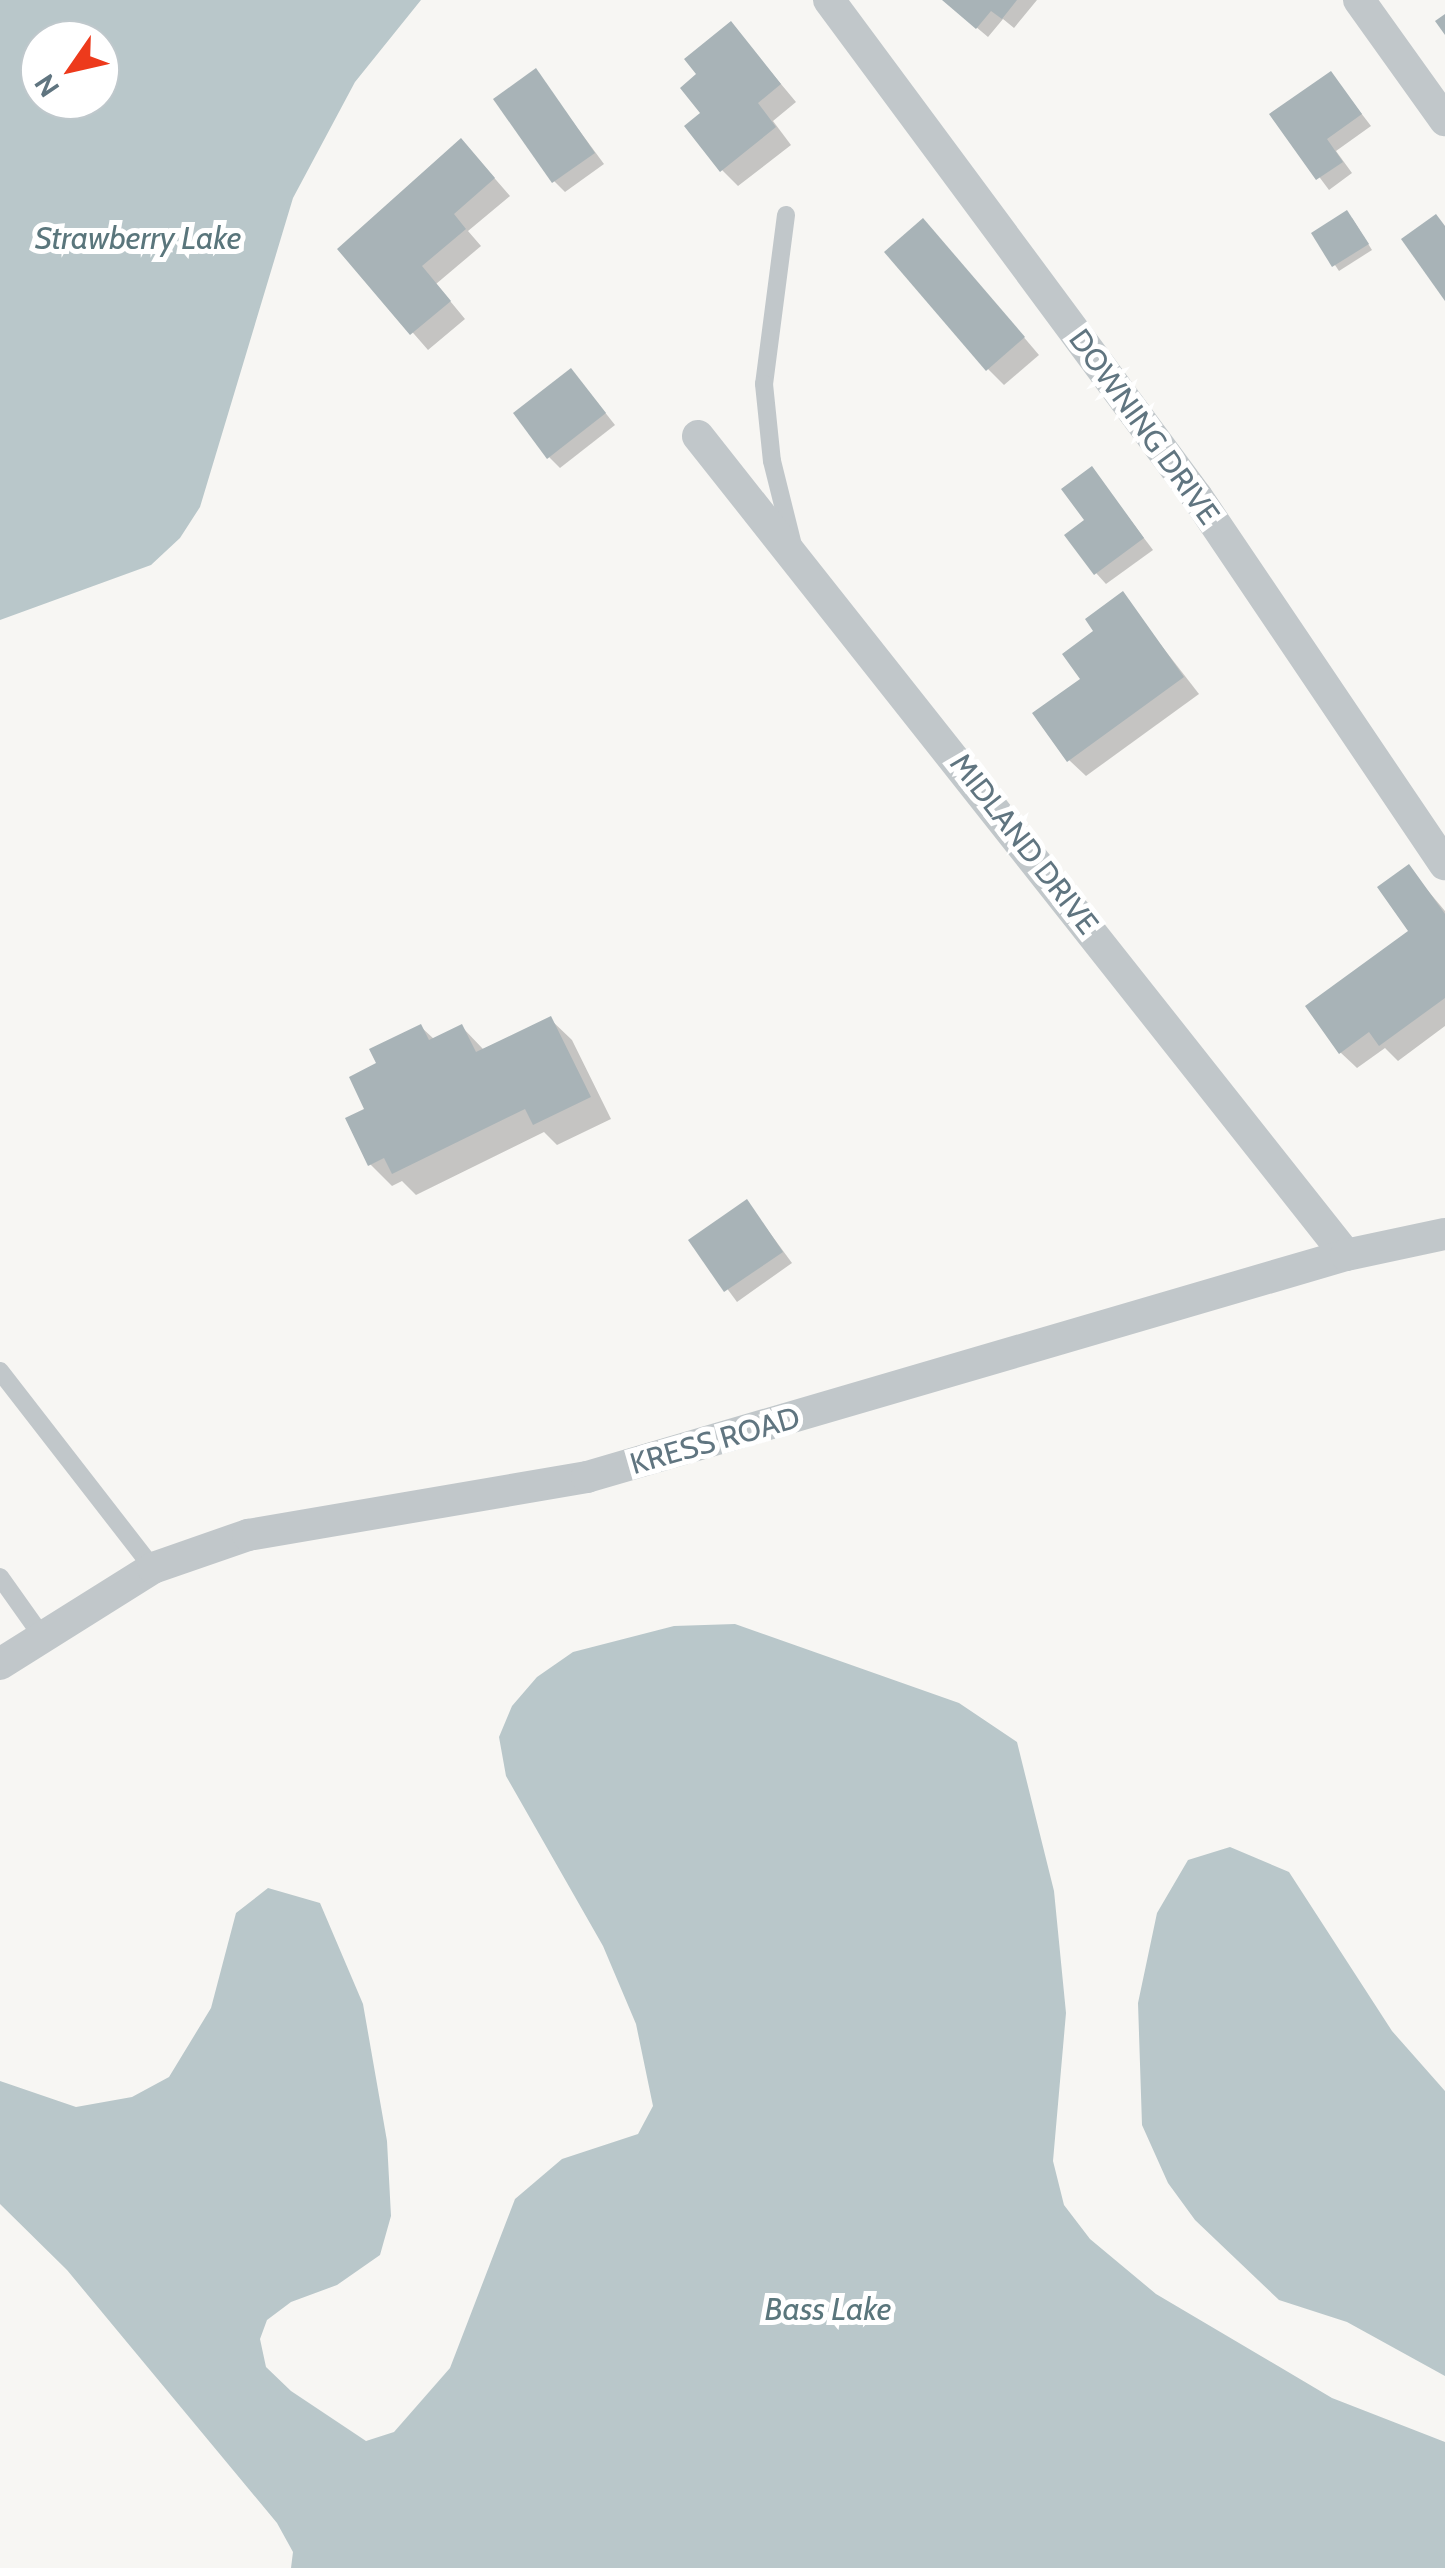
<!DOCTYPE html>
<style>
body{margin:0}
#map{position:relative;width:1445px;height:2568px;overflow:hidden;background:#f7f6f3;font-family:Cabin,sans-serif}
div>[style]{position:absolute}
[style*='--x']{left:calc(var(--x)*1px);top:calc(var(--y)*1px);width:calc(var(--w)*1px);rotate:calc(var(--a)*1deg)}
.water>*{inset:0;background:#b9c7ca}
.shadow>*{inset:0;background:#0003}
.building>*{inset:0;background:#a8b3b7}
.service>*{height:18px;margin:-9px;padding:0 9px;transform-origin:9px;border-radius:9px;background:#c1c7ca}
.minor>*{height:32px;margin:-16px;padding:0 16px;transform-origin:16px;border-radius:16px;background:#c1c7ca}
span{translate:-50% -50%;white-space:nowrap;text-align:center;line-height:1.15;-webkit-text-stroke:10px #fff;paint-order:stroke}
.street-label{font-size:30px;color:#607580}
.water-label{font-size:32px;color:#5a767c;font-style:italic}
.north{position:absolute;left:20px;top:20px;width:100px;height:100px;box-sizing:border-box;background:#fff;border:2px solid #bfc8cc;border-radius:50%;rotate:236deg;font-size:28px;font-weight:700;line-height:40px;text-align:center;color:#607580}
.north::after{content:'';display:block;margin:auto;width:35px;height:45px;background:#ed3a1c;clip-path:polygon(50% 0,100% 100%,50% 72%,0 100%)}
</style>
<div id="map">
<div class="water">
<i style="clip-path:polygon(evenodd,0 0,421px 0,355px 82px,293px 198px,200px 507px,180px 538px,151px 565px,0 620px,0 0,40px 40px,100px 40px,100px 100px,40px 100px,40px 40px)"></i>
<i style="clip-path:polygon(735px 1624px,959px 1703px,1017px 1742px,1054px 1891px,1066px 2013px,1053px 2161px,1064px 2205px,1090px 2239px,1156px 2294px,1332px 2398px,1445px 2442px,1445px 2568px,291px 2568px,293px 2552px,277px 2523px,67px 2270px,0 2204px,0 2081px,76px 2107px,132px 2097px,169px 2077px,211px 2008px,236px 1913px,268px 1888px,320px 1903px,363px 2004px,387px 2141px,391px 2216px,380px 2255px,337px 2285px,291px 2302px,267px 2320px,260px 2339px,266px 2367px,291px 2391px,366px 2441px,394px 2432px,450px 2368px,515px 2199px,562px 2159px,638px 2134px,653px 2106px,636px 2024px,603px 1946px,506px 1776px,499px 1737px,512px 1706px,537px 1677px,573px 1652px,674px 1626px)"></i>
<i style="clip-path:polygon(1230px 1847px,1289px 1872px,1392px 2031px,1445px 2091px,1445px 2376px,1347px 2322px,1279px 2300px,1195px 2220px,1168px 2183px,1142px 2125px,1138px 2003px,1157px 1913px,1188px 1860px)"></i>
</div>
<div class="shadow">
<i style="clip-path:polygon(944px 0,1037px 0,1014px 28px,1003px 19px,988px 37px)"></i>
<i style="clip-path:polygon(731px 24px,796px 102px,773px 121px,791px 145px,738px 186px,722px 170px,704px 114px,700px 75px)"></i>
<i style="clip-path:polygon(536px 72px,604px 164px,565px 192px,554px 181px)"></i>
<i style="clip-path:polygon(1331px 74px,1371px 126px,1336px 151px,1352px 173px,1329px 190px,1273px 115px)"></i>
<i style="clip-path:polygon(477px 158px,510px 196px,468px 231px,481px 246px,436px 284px,465px 319px,428px 350px,340px 249px)"></i>
<i style="clip-path:polygon(1352px 218px,1372px 250px,1339px 271px,1314px 234px)"></i>
<i style="clip-path:polygon(939px 238px,1039px 355px,1004px 385px,988px 369px)"></i>
<i style="clip-path:polygon(581px 382px,615px 425px,560px 468px,549px 457px)"></i>
<i style="clip-path:polygon(1092px 469px,1153px 550px,1106px 584px,1096px 573px,1088px 520px)"></i>
<i style="clip-path:polygon(1122px 595px,1199px 694px,1086px 776px,1069px 760px,1083px 679px,1097px 632px)"></i>
<i style="clip-path:polygon(1408px 867px,1445px 911px,1445px 1026px,1398px 1061px,1385px 1048px,1357px 1068px,1340px 1052px,1412px 932px)"></i>
<i style="clip-path:polygon(550px 1019px,572px 1040px,611px 1119px,557px 1145px,544px 1132px,416px 1195px,402px 1181px,392px 1186px,370px 1164px,367px 1110px,380px 1064px,421px 1027px,435px 1040px,462px 1027px,483px 1049px)"></i>
<i style="clip-path:polygon(747px 1202px,792px 1263px,737px 1302px,692px 1241px)"></i>
</div>
<div class="building">
<i style="clip-path:polygon(942px 0,1017px 0,1002px 19px,991px 11px,976px 29px)"></i>
<i style="clip-path:polygon(1445px 14px,1445px 35px,1435px 21px)"></i>
<i style="clip-path:polygon(731px 21px,781px 84px,758px 103px,776px 127px,720px 172px,684px 126px,700px 113px,680px 88px,696px 74px,684px 59px)"></i>
<i style="clip-path:polygon(536px 68px,595px 153px,552px 183px,493px 99px)"></i>
<i style="clip-path:polygon(1331px 71px,1362px 114px,1327px 139px,1343px 162px,1316px 180px,1269px 114px)"></i>
<i style="clip-path:polygon(461px 138px,495px 178px,454px 214px,466px 229px,422px 266px,451px 301px,410px 335px,337px 249px)"></i>
<i style="clip-path:polygon(1347px 210px,1369px 244px,1332px 267px,1311px 233px)"></i>
<i style="clip-path:polygon(1436px 214px,1445px 226px,1445px 301px,1401px 239px)"></i>
<i style="clip-path:polygon(923px 218px,1025px 337px,986px 371px,884px 252px)"></i>
<i style="clip-path:polygon(571px 368px,606px 413px,547px 459px,513px 413px)"></i>
<i style="clip-path:polygon(1092px 466px,1144px 538px,1094px 575px,1064px 535px,1084px 520px,1061px 489px)"></i>
<i style="clip-path:polygon(1123px 591px,1184px 677px,1067px 762px,1032px 713px,1080px 679px,1062px 654px,1093px 631px,1085px 619px)"></i>
<i style="clip-path:polygon(1409px 864px,1445px 914px,1445px 998px,1379px 1046px,1369px 1032px,1339px 1054px,1305px 1006px,1408px 931px,1377px 887px)"></i>
<i style="clip-path:polygon(551px 1016px,591px 1097px,533px 1125px,525px 1109px,392px 1174px,384px 1158px,368px 1166px,345px 1118px,364px 1109px,349px 1077px,376px 1063px,369px 1049px,421px 1024px,429px 1040px,462px 1024px,476px 1052px)"></i>
<i style="clip-path:polygon(747px 1199px,783px 1252px,724px 1292px,688px 1240px)"></i>
</div>
<div class="service">
<i style="--x:786;--y:215;--w:170;--a:97.4"></i>
<i style="--x:764;--y:384;--w:77;--a:84.1"></i>
<i style="--x:772;--y:461;--w:87;--a:76"></i>
<i style="--x:0;--y:1371;--w:249;--a:52.2"></i>
<i style="--x:0;--y:1577;--w:72;--a:54.6"></i>
</div>
<div class="minor">
<i style="--x:829;--y:0;--w:618;--a:53.48"></i>
<i style="--x:1197;--y:497;--w:443;--a:56"></i>
<i style="--x:1359;--y:0;--w:148;--a:54.4"></i>
<i style="--x:698;--y:436;--w:1044;--a:51.65"></i>
<i style="--x:0;--y:1664;--w:181;--a:-32.1"></i>
<i style="--x:153;--y:1568;--w:101;--a:-19.2"></i>
<i style="--x:248;--y:1535;--w:344;--a:-9.7"></i>
<i style="--x:587;--y:1477;--w:791;--a:-16.3"></i>
<i style="--x:1346;--y:1255;--w:101;--a:-12"></i>
</div>
<div class="street-label">
<span style="left:1144px;top:427px;rotate:54deg">DOWNING DRIVE</span>
<span style="left:1024px;top:844px;rotate:52deg">MIDLAND DRIVE</span>
<span style="left:715px;top:1441px;rotate:-16deg">KRESS ROAD</span>
</div>
<div class="water-label">
<span style="left:138px;top:238px">Strawberry Lake</span>
<span style="left:828px;top:2309px">Bass Lake</span>
</div>
<div class="north">N</div>
</div>
